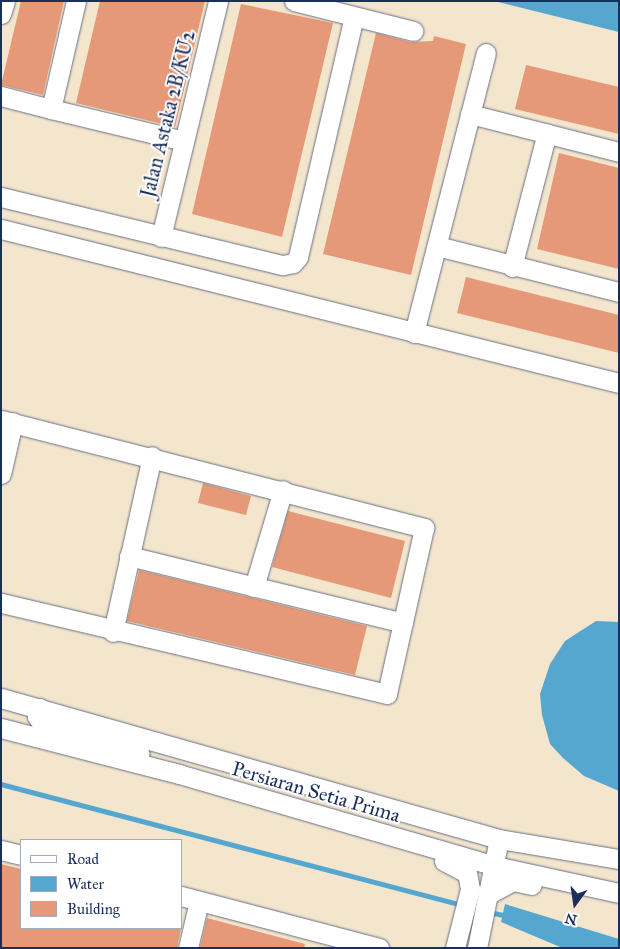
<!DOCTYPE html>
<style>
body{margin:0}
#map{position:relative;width:620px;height:949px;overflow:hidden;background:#f4e6cd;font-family:"IM FELL Great Primer",serif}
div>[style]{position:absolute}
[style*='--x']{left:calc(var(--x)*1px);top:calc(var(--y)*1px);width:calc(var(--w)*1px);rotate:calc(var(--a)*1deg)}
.water>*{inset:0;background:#56a7d0}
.stream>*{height:4.5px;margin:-2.25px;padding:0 2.25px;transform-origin:2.25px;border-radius:2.25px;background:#56a7d0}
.building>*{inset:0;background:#e59978}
.roads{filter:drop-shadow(0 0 1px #676f85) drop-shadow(0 0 1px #676f85)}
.minor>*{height:19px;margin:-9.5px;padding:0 9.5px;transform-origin:9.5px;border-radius:9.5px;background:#fff}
span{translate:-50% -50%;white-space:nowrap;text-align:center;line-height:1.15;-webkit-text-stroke:4px #fff;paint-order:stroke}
.street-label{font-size:20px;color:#1b2f5e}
.frame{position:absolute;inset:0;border:2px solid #1b2f5e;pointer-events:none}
.legend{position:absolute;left:20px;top:839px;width:162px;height:90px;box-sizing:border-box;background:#fff;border:1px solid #a4acbf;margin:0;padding:6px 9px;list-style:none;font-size:15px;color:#1b2f5e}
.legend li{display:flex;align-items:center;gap:10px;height:25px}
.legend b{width:25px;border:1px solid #a4acbf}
.north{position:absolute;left:550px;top:879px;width:50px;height:50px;-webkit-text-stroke:4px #fff;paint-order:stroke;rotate:194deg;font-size:14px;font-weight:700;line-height:20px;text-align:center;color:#1b2f5e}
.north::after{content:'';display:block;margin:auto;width:18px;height:22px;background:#1b2f5e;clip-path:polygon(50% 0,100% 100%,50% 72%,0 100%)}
</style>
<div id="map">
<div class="water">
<i style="clip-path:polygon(494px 1px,619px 1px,619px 32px)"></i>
<i style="clip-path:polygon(596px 621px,619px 622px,619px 791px,584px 776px,563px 758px,550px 744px,542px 715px,540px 694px,550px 664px,565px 641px)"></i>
<i style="clip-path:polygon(505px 904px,619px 939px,619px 948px,560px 947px,501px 922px)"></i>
</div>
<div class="stream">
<i style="--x:1;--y:784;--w:477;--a:14.7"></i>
<i style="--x:489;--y:912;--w:14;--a:12"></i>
</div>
<div class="building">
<i style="clip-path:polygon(21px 1px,64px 1px,43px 95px,1px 85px)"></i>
<i style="clip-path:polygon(100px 1px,205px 1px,175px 127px,76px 103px)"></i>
<i style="clip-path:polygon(241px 4px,333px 23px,282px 237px,192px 214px)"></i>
<i style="clip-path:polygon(376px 33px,410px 42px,433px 41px,434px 36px,466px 44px,411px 275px,323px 254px)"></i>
<i style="clip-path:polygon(526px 65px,619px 87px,619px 134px,515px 109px)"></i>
<i style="clip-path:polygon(559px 153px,619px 168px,619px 269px,537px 249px)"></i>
<i style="clip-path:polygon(466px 277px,619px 315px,619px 353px,457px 313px)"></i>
<i style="clip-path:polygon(203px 483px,251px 496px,246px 515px,198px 503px)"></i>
<i style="clip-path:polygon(288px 511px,405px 541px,391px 598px,272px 567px)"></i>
<i style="clip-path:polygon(139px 570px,367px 626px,355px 675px,127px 621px)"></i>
<i style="clip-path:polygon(1px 864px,21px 869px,21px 928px,181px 928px,177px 948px,1px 948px)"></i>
<i style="clip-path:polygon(207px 918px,305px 944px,304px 948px,200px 948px)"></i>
</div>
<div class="roads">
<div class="minor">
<i style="--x:76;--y:1;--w:111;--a:103"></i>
<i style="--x:51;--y:109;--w:137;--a:13.5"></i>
<i style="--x:294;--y:1;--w:123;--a:14.1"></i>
<i style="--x:1;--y:14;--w:14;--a:-73"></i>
<i style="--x:1;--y:96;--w:52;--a:14.6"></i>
<i style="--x:470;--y:114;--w:154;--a:14.3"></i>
<i style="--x:1;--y:197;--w:290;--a:13.6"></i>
<i style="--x:283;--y:265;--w:10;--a:-11"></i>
<i style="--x:293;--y:263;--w:8;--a:-50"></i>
<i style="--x:298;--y:257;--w:246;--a:-76.9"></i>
<i style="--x:1;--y:229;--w:637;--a:13.99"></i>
<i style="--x:161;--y:237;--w:243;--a:-76.4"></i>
<i style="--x:437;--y:246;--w:188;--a:14.2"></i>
<i style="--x:512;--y:267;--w:138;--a:-75.4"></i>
<i style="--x:414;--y:333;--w:289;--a:-75.6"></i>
<i style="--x:1;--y:420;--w:437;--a:14.3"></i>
<i style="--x:424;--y:528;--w:170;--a:102.6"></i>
<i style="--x:387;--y:694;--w:397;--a:-166.7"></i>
<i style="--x:1;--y:474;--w:53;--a:-77"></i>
<i style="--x:129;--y:556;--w:282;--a:13.7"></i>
<i style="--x:254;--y:587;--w:101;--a:-73.4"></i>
<i style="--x:113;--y:632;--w:180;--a:-77.5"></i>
<i style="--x:1;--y:698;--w:518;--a:15.81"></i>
<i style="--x:499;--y:839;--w:122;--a:9.5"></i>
<i style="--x:40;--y:708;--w:9;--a:111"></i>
<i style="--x:37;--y:716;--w:9;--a:58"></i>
<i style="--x:42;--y:724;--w:102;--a:17"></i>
<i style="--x:1;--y:728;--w:184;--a:14.5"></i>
<i style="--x:179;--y:774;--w:329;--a:16.2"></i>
<i style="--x:495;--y:866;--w:127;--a:12.3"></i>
<i style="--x:1;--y:850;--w:21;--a:14"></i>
<i style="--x:444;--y:861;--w:26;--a:28"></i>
<i style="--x:467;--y:873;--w:16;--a:79"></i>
<i style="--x:470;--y:889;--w:61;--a:104.3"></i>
<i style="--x:491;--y:893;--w:25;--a:-29"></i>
<i style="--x:513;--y:881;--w:19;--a:12"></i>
<i style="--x:181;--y:896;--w:205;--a:14.7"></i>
<i style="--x:188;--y:948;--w:48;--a:-76.8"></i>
<i style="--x:477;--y:948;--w:111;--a:-78.6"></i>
</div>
</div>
<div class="street-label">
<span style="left:168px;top:114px;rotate:-76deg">Jalan Astaka 2B/KU2</span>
<span style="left:316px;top:792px;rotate:16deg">Persiaran Setia Prima</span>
</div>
<div class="frame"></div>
<ul class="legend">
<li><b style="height:6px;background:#fff"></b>Road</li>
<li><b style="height:14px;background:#56a7d0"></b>Water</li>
<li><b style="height:14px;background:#e59978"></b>Building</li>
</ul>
<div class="north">N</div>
</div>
